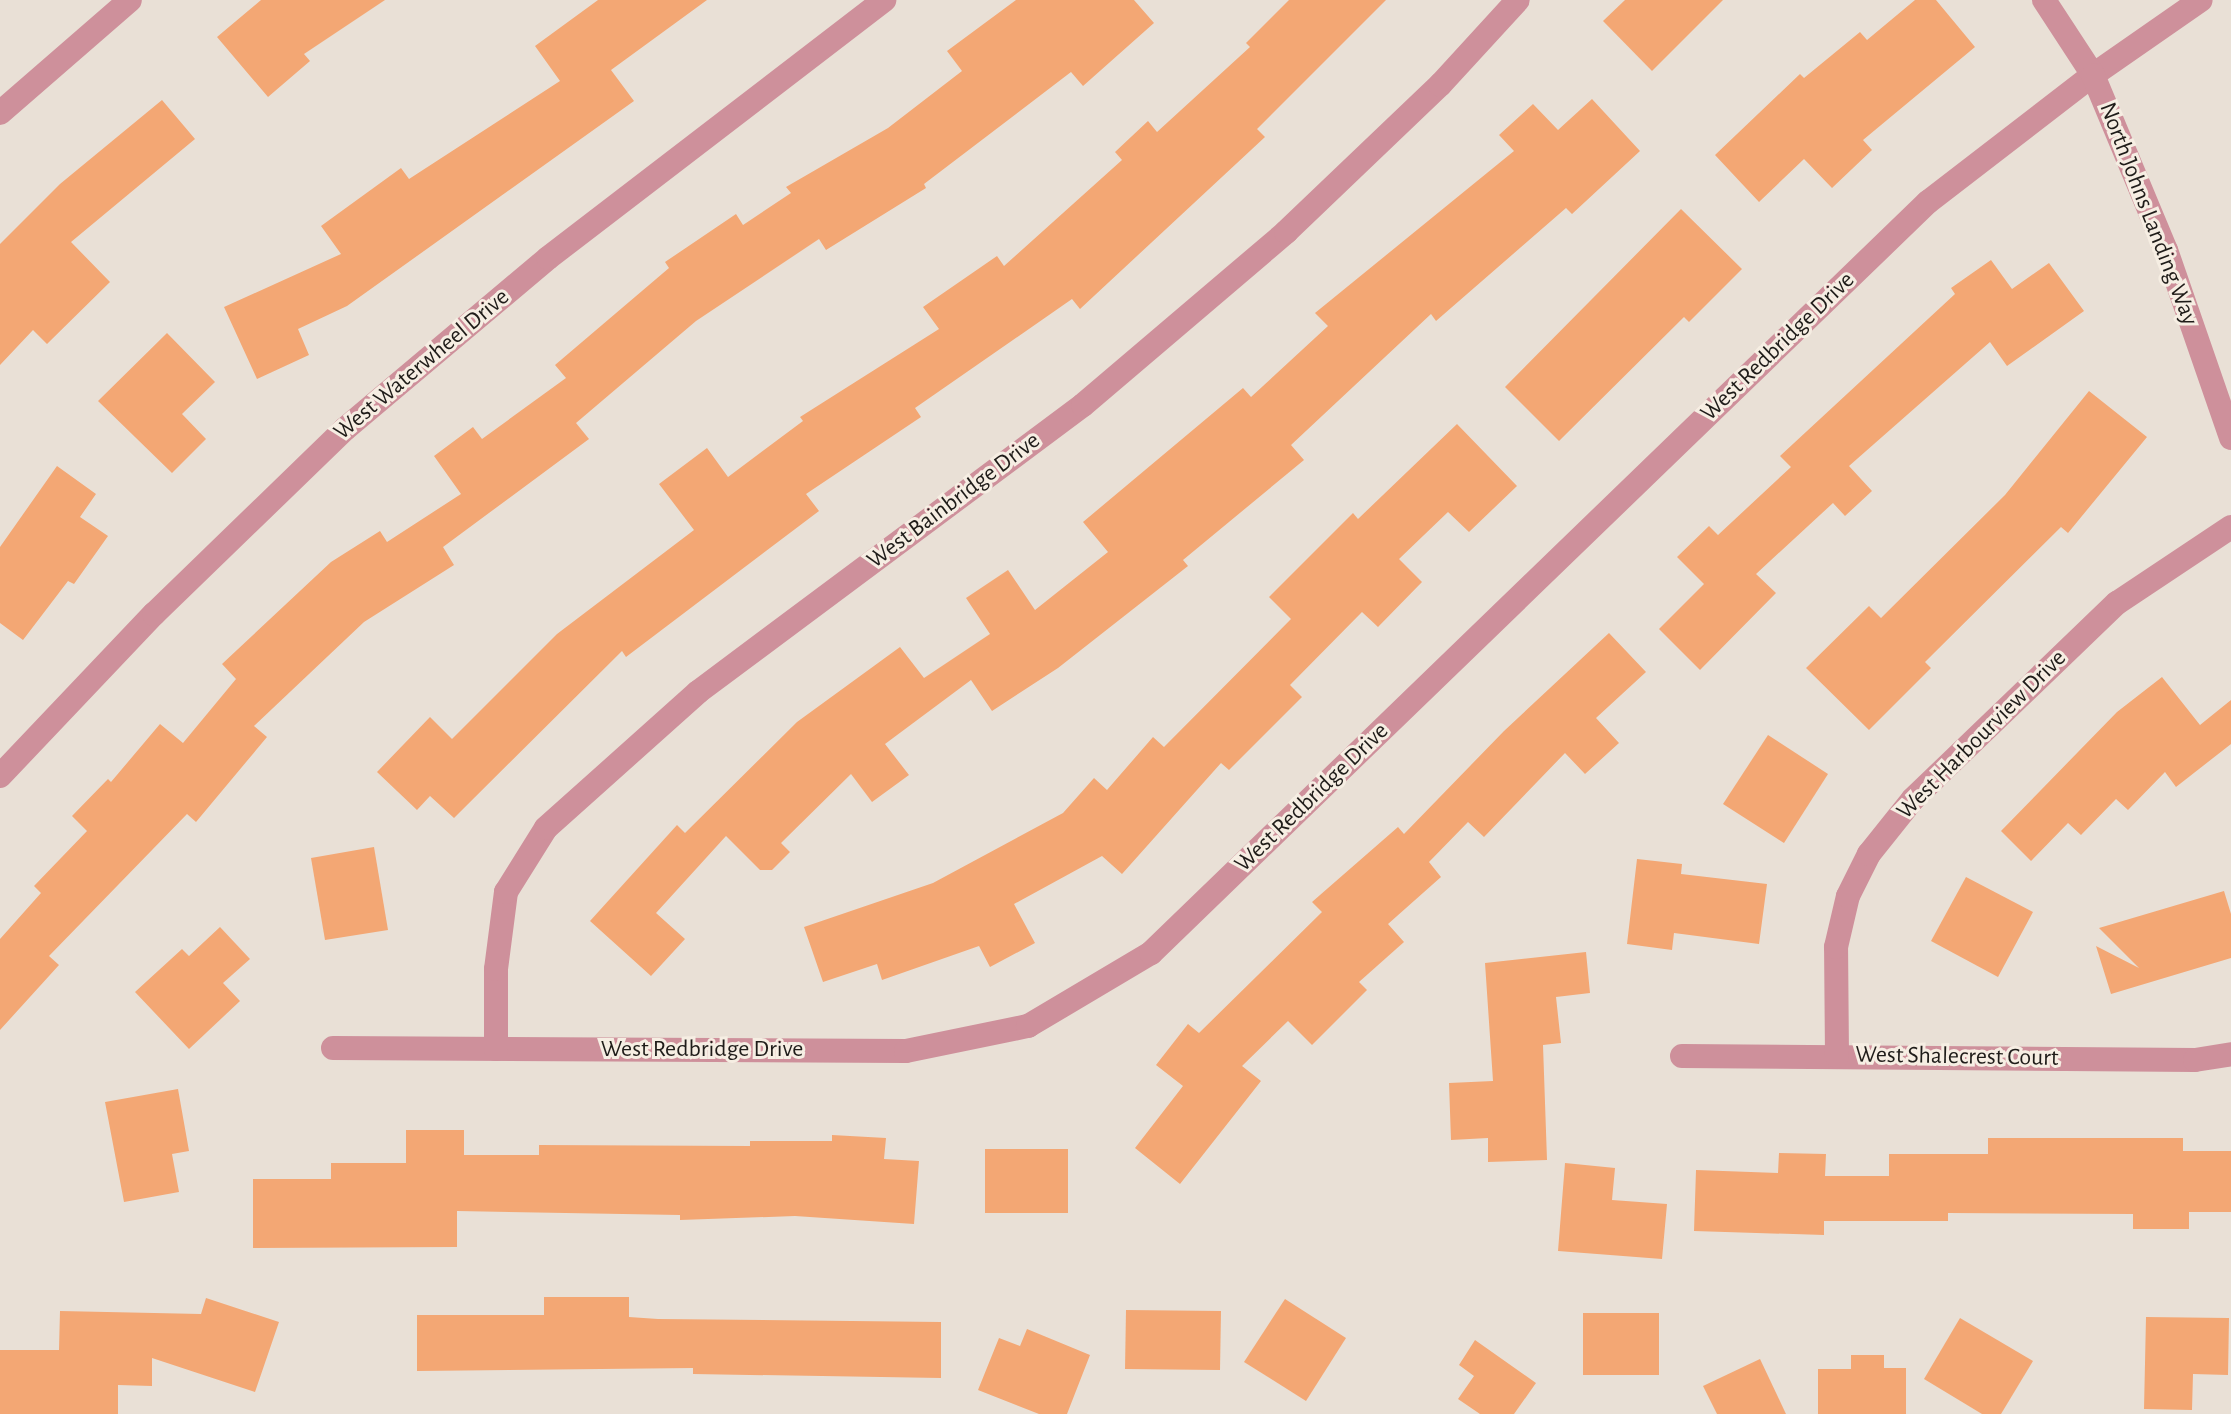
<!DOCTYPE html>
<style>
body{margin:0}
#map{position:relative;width:2231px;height:1414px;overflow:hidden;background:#e9e0d6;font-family:"Alegreya Sans",sans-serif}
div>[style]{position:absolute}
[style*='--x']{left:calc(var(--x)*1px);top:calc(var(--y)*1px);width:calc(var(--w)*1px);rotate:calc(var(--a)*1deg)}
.building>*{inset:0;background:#f3a774}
.minor>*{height:24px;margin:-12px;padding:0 12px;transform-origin:12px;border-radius:12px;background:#ce909b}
.tertiary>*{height:24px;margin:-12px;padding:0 12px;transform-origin:12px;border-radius:12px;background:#ce909b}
span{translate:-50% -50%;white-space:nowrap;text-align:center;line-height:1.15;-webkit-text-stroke:6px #f6eee3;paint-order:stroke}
.street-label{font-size:24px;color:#1f1c19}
</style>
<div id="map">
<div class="building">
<i style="clip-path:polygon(261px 0,385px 0,304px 54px,310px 61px,268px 97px,217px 37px)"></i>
<i style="clip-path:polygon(598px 0,707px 0,611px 70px,634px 101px,347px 306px,298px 329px,309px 355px,257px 379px,224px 307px,341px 254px,321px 226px,401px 168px,409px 179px,560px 81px,535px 46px)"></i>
<i style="clip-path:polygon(1016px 0,1134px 0,1154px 23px,1083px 86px,1071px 72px,924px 184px,926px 188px,826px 250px,819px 239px,696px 321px,576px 423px,589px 439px,443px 547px,454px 565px,364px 622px,254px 726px,267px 737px,196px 822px,187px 814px,49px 956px,59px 965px,0 1030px,0 939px,41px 893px,34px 886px,87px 831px,72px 816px,108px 779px,111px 782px,160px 724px,183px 743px,236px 679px,222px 664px,331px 562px,380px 531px,387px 542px,461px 494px,434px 456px,473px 427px,482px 439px,566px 378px,555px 365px,669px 268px,665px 262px,736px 214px,743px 225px,791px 193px,786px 187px,888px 128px,962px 71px,947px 51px)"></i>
<i style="clip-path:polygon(1289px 0,1386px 0,1257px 129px,1265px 137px,1080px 309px,1072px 299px,915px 408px,921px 417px,806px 494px,819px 511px,626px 657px,622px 651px,454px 818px,430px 796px,417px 810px,377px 772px,430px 717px,452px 739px,557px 634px,694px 530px,659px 484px,707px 448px,728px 477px,803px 421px,800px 417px,939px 329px,923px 307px,997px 256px,1004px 266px,1122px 160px,1115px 152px,1148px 121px,1157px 132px,1250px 47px,1246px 43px)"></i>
<i style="clip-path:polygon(1625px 0,1723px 0,1652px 71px,1603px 21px)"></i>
<i style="clip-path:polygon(1915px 0,1936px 0,1975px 47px,1863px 140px,1872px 150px,1832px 188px,1804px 159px,1759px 202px,1715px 155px,1800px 74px,1804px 78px,1860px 32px,1867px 40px)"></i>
<i style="clip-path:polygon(1592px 99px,1640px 151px,1572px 214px,1566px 208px,1436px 321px,1431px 314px,1291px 445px,1304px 460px,1183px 560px,1188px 566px,1058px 668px,992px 711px,971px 680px,885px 744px,909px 775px,872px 802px,851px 774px,781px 843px,790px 852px,772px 870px,760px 870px,726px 836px,656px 913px,685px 939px,651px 976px,590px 921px,677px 825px,685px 833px,797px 722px,900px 647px,924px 678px,990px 634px,966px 598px,1008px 570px,1035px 610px,1108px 552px,1083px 522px,1243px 388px,1251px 397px,1328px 326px,1315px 313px,1514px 151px,1499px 135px,1533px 104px,1558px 130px)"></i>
<i style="clip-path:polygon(162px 100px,195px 139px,71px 242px,110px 282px,47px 344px,33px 330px,0 365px,0 244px,60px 184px)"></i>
<i style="clip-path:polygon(1681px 209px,1742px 269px,1689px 322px,1684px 317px,1559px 441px,1505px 387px)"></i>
<i style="clip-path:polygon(1991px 260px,2012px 289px,2049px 263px,2084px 311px,2007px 366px,1990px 342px,1849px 466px,1872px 491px,1845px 516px,1833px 503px,1756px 574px,1776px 593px,1700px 670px,1659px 629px,1704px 584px,1677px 557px,1709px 526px,1718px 535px,1791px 467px,1780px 456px,1955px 294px,1951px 288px)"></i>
<i style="clip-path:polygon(167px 333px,215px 382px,182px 414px,206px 439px,172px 473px,98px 401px)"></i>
<i style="clip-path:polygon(2089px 391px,2147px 437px,2068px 533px,2061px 527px,1925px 662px,1931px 668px,1869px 730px,1806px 668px,1869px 606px,1881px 618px,2005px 495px)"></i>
<i style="clip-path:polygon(1457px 424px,1517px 486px,1469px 532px,1448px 512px,1399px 559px,1422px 582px,1378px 627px,1362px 612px,1290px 685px,1302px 697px,1229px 770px,1221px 763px,1122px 874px,1102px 856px,1014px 904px,1035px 943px,990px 967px,979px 946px,882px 980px,877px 964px,823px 982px,804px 927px,933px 883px,1063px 813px,1094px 778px,1107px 790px,1153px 737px,1164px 747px,1291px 619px,1269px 597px,1353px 513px,1358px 519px)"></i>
<i style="clip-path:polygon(57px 466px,96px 494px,80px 517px,108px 536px,74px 584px,68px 581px,23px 640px,0 623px,0 547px)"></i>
<i style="clip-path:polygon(1609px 633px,1646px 672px,1596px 718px,1619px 743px,1585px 774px,1565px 753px,1484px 837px,1468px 822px,1429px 862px,1441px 877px,1388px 924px,1404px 942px,1359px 982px,1367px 990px,1312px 1045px,1288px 1021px,1242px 1066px,1261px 1081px,1180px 1184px,1135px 1148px,1183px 1086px,1156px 1065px,1188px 1024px,1199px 1033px,1322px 912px,1312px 902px,1398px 827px,1404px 834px,1504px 731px)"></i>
<i style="clip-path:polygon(2162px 677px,2200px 725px,2231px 700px,2231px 744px,2176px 787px,2165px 772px,2128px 810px,2116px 799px,2081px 835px,2068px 823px,2031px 861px,2001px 831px,2117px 712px)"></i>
<i style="clip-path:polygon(1768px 735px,1828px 774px,1784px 843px,1723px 804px)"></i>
<i style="clip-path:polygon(374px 847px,388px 930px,325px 940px,311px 858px)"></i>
<i style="clip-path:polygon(1637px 859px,1682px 864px,1681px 874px,1767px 884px,1759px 944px,1674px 933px,1672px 950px,1627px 944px)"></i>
<i style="clip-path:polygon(1966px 877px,2033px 912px,1998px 977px,1931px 941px)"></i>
<i style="clip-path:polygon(2224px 891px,2231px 914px,2231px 958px,2111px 994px,2096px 946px,2139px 968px,2099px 928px)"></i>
<i style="clip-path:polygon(220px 927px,250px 959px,223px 983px,240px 1001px,189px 1049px,135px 992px,182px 949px,189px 956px)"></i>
<i style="clip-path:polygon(1586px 952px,1590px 993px,1556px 997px,1561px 1043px,1543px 1045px,1547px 1160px,1488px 1162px,1488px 1138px,1451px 1140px,1449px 1083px,1493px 1081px,1485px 963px)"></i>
<i style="clip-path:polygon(178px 1089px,189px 1151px,172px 1154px,179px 1192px,124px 1202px,105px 1102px)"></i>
<i style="clip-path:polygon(406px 1130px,464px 1130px,464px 1155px,539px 1155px,539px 1145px,750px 1146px,750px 1141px,832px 1141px,832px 1135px,886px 1138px,884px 1159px,919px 1161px,914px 1224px,795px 1216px,680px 1220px,680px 1215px,457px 1211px,457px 1247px,253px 1248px,253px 1179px,331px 1179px,331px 1163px,406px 1163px)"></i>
<i style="clip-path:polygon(1988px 1138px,2183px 1138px,2183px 1151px,2231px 1151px,2231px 1212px,2189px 1212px,2189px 1229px,2133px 1229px,2133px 1214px,1948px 1213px,1948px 1221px,1824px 1221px,1824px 1235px,1694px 1231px,1696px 1170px,1778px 1173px,1779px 1153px,1826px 1154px,1825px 1176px,1889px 1176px,1889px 1154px,1988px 1154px)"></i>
<i style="clip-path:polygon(985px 1149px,1068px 1149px,1068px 1213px,985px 1213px)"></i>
<i style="clip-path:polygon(1565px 1163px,1615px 1168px,1612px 1200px,1667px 1204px,1662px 1259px,1558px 1251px)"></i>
<i style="clip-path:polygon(544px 1297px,629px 1297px,629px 1317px,658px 1319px,941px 1322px,941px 1378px,693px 1374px,693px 1368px,417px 1371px,417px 1315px,544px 1315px)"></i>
<i style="clip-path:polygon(206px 1298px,279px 1322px,255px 1392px,152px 1358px,152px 1386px,118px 1385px,118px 1414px,0 1414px,0 1350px,59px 1350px,60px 1311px,201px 1314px)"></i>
<i style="clip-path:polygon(1285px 1299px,1346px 1338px,1306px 1401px,1244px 1362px)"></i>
<i style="clip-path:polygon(1126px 1310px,1221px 1311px,1220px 1370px,1125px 1369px)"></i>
<i style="clip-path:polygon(1583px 1313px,1659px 1313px,1659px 1375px,1583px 1375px)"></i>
<i style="clip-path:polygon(2146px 1317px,2229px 1318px,2228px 1375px,2193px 1374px,2192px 1410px,2144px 1409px)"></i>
<i style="clip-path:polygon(1960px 1318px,2033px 1361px,2001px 1414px,1982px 1414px,1924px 1379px)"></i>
<i style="clip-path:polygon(1027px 1329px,1090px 1355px,1067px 1414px,1039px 1414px,978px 1390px,999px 1338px,1020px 1346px)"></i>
<i style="clip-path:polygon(1475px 1340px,1536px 1383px,1514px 1414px,1480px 1414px,1458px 1399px,1474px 1376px,1459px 1365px)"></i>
<i style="clip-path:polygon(1851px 1355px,1884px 1355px,1884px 1368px,1906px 1368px,1906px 1414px,1818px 1414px,1818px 1369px,1851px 1369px)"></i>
<i style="clip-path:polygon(1760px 1359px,1786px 1414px,1717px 1414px,1703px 1386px)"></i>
</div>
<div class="minor">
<i style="--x:0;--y:113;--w:172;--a:-41"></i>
<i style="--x:0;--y:776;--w:224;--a:-46.5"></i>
<i style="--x:154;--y:614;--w:266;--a:-44.1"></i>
<i style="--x:345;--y:429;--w:265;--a:-40.1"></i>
<i style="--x:548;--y:258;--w:424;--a:-37.5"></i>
<i style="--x:333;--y:1048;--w:573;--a:0.3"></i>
<i style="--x:906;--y:1051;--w:125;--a:-11.6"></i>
<i style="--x:1028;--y:1026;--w:143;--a:-30.7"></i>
<i style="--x:1151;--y:953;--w:1081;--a:-44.03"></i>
<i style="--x:1928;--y:202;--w:208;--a:-37.6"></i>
<i style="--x:2093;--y:75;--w:131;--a:-34.8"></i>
<i style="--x:496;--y:1049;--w:80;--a:-90"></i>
<i style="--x:496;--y:969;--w:78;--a:-82.6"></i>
<i style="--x:506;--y:892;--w:75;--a:-58"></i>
<i style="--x:546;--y:828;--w:204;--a:-41.8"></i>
<i style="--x:698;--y:692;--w:480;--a:-36.7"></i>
<i style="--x:1083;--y:405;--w:267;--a:-40.4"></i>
<i style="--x:1286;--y:232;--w:213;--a:-43.7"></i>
<i style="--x:1440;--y:85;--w:115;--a:-47.5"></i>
<i style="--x:1682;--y:1056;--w:513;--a:0.45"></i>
<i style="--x:2195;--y:1060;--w:36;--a:-9"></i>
<i style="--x:1837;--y:1056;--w:109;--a:-90.5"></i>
<i style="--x:1836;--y:947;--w:52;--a:-76.8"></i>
<i style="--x:1848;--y:896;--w:47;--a:-63.4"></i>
<i style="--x:1869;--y:854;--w:70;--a:-51.3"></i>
<i style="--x:1913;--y:799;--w:283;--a:-43.9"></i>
<i style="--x:2117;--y:603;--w:137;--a:-33.7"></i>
</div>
<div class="tertiary">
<i style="--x:2044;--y:0;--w:90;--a:56.8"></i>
<i style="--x:2093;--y:75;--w:190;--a:67.4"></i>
<i style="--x:2166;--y:250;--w:199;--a:70.9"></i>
</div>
<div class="street-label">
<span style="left:2148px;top:214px;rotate:69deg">North Johns Landing Way</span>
<span style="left:1778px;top:347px;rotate:-44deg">West Redbridge Drive</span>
<span style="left:422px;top:365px;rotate:-40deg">West Waterwheel Drive</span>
<span style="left:954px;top:501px;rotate:-37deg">West Bainbridge Drive</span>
<span style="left:1982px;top:735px;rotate:-45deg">West Harbourview Drive</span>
<span style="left:1312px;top:798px;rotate:-44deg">West Redbridge Drive</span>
<span style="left:702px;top:1050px">West Redbridge Drive</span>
<span style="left:1957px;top:1057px;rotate:1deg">West Shalecrest Court</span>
</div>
</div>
